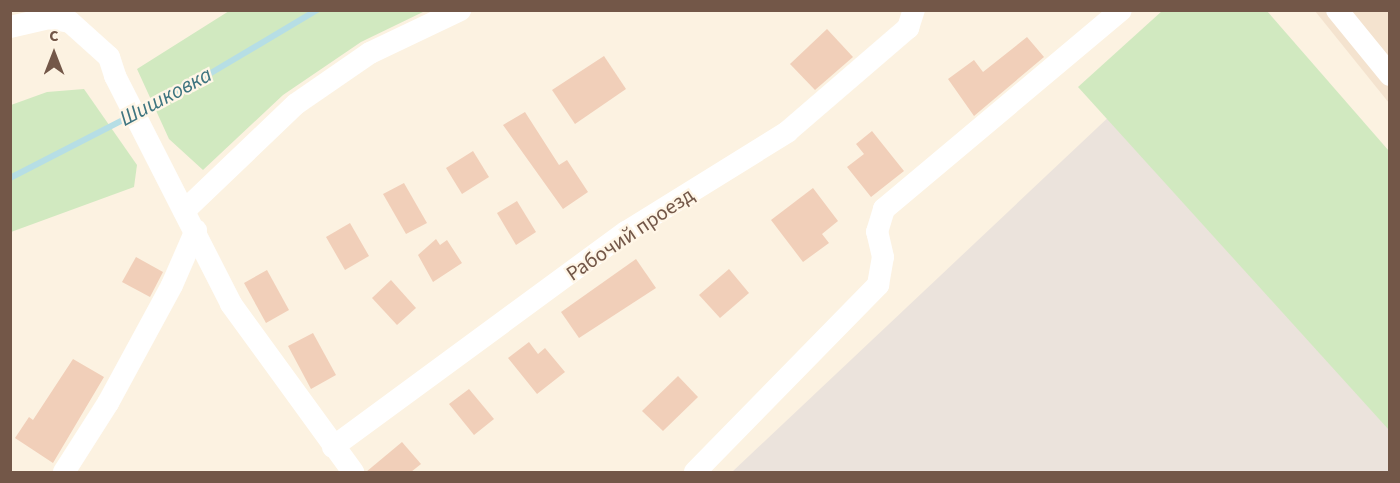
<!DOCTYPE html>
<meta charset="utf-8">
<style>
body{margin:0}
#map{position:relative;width:1400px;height:483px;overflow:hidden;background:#fcf2e1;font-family:"Source Sans 3",sans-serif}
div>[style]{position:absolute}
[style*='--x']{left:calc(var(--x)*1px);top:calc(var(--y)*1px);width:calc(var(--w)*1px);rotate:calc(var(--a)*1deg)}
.residential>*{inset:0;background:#f4e3cf}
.industrial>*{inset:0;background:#ebe3dc}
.green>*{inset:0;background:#d1e9c0}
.stream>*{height:6px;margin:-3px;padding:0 3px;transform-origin:3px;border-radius:3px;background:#b6dee5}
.building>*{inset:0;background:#f1cfb9}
.minor>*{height:22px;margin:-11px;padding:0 11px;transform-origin:11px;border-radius:11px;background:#fff}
span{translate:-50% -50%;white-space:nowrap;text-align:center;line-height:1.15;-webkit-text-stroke:4.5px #fff6e7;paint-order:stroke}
.street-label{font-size:21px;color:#735748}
.water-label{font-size:22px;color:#3f7580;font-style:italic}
.frame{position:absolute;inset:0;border:12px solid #735748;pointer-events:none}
.north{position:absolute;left:24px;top:24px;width:60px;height:60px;-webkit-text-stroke:4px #fff6e7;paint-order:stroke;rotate:0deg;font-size:16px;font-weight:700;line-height:24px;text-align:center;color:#735748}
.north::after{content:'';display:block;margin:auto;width:21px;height:27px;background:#735748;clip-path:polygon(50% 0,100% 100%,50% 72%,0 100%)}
</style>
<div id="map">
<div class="residential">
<i style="clip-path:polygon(1315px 11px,1389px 11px,1389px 103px)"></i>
</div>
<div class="industrial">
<i style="clip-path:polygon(1114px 112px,1389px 417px,1389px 472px,732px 472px)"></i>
</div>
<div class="green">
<i style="clip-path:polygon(229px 11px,229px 10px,425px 11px,361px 42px,283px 95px,203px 170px,169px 139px,137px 69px)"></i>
<i style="clip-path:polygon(1162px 11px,1267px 11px,1389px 151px,1389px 430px,1078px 87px)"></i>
<i style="clip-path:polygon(84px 89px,137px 165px,134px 187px,11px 232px,11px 105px,47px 92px)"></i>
</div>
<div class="stream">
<i style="--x:10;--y:178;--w:201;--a:-27.2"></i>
<i style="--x:189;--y:86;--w:149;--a:-30.7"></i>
</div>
<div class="building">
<i style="clip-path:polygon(827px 29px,853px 57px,815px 90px,790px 64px)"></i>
<i style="clip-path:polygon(1027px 37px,1044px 57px,974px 116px,948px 79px,974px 60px,983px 72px)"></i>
<i style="clip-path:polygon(604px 56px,626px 89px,575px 124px,552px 90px)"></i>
<i style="clip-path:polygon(525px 112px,559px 165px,567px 160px,588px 192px,563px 209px,503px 125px)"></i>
<i style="clip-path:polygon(872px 131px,904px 171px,871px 197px,847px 167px,864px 154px,856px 144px)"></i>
<i style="clip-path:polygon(473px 151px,489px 177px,462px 194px,446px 168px)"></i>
<i style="clip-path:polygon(404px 183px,427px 223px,406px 234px,383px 194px)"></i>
<i style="clip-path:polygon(813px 188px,838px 221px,822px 234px,829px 243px,803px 262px,771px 220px)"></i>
<i style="clip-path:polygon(517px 201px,536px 232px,516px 245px,497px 213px)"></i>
<i style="clip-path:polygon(350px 223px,369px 256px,345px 270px,326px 237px)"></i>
<i style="clip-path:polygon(436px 239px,440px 245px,447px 240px,462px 263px,433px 282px,418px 255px)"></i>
<i style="clip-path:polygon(136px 257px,163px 272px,150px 297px,122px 282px)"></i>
<i style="clip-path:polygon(636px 259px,656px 288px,579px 338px,561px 312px)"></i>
<i style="clip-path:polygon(729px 269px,749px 293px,720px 318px,699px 295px)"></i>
<i style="clip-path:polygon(267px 270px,289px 310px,266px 323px,244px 283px)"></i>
<i style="clip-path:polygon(391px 280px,416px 308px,397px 325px,372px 298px)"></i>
<i style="clip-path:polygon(313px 333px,336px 375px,311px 389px,288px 346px)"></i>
<i style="clip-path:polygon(529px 342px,538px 354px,545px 348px,565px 372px,537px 394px,508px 358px)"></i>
<i style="clip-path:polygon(73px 359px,104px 377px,53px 463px,15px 438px,29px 417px,33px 420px)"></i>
<i style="clip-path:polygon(678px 376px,698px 397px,663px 431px,642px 411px)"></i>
<i style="clip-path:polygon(469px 389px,494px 419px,474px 435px,449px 404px)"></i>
<i style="clip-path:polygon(402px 442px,421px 464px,411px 472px,366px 472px)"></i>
</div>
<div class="minor">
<i style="--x:1337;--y:10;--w:84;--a:50.8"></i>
<i style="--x:10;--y:27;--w:39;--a:-13"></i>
<i style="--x:48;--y:18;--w:22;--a:10"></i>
<i style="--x:70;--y:22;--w:52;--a:41.9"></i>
<i style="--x:109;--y:57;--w:20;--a:72"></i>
<i style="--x:115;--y:76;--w:256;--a:63"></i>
<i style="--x:231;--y:304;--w:208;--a:54"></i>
<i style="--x:184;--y:211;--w:155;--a:-43.7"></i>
<i style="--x:296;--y:104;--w:90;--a:-34.6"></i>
<i style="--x:370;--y:53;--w:100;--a:-25.5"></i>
<i style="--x:333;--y:447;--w:363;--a:-36.3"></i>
<i style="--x:626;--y:232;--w:190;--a:-31.8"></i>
<i style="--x:787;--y:132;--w:160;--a:-40.7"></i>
<i style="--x:908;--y:28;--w:19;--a:-72"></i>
<i style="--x:64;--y:472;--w:82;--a:-57.5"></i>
<i style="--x:108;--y:403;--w:134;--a:-61.5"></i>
<i style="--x:172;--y:285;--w:60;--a:-66.4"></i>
<i style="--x:695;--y:472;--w:262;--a:-45.6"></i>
<i style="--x:878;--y:285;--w:28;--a:-80"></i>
<i style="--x:883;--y:257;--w:26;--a:-103"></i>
<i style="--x:877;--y:232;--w:24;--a:-73"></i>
<i style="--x:884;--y:209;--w:309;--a:-40"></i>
</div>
<div class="street-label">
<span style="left:630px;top:234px;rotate:-34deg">Рабочий проезд</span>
</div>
<div class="water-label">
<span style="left:166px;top:97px;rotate:-28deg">Шишковка</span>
</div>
<div class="frame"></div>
<div class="north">С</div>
</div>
